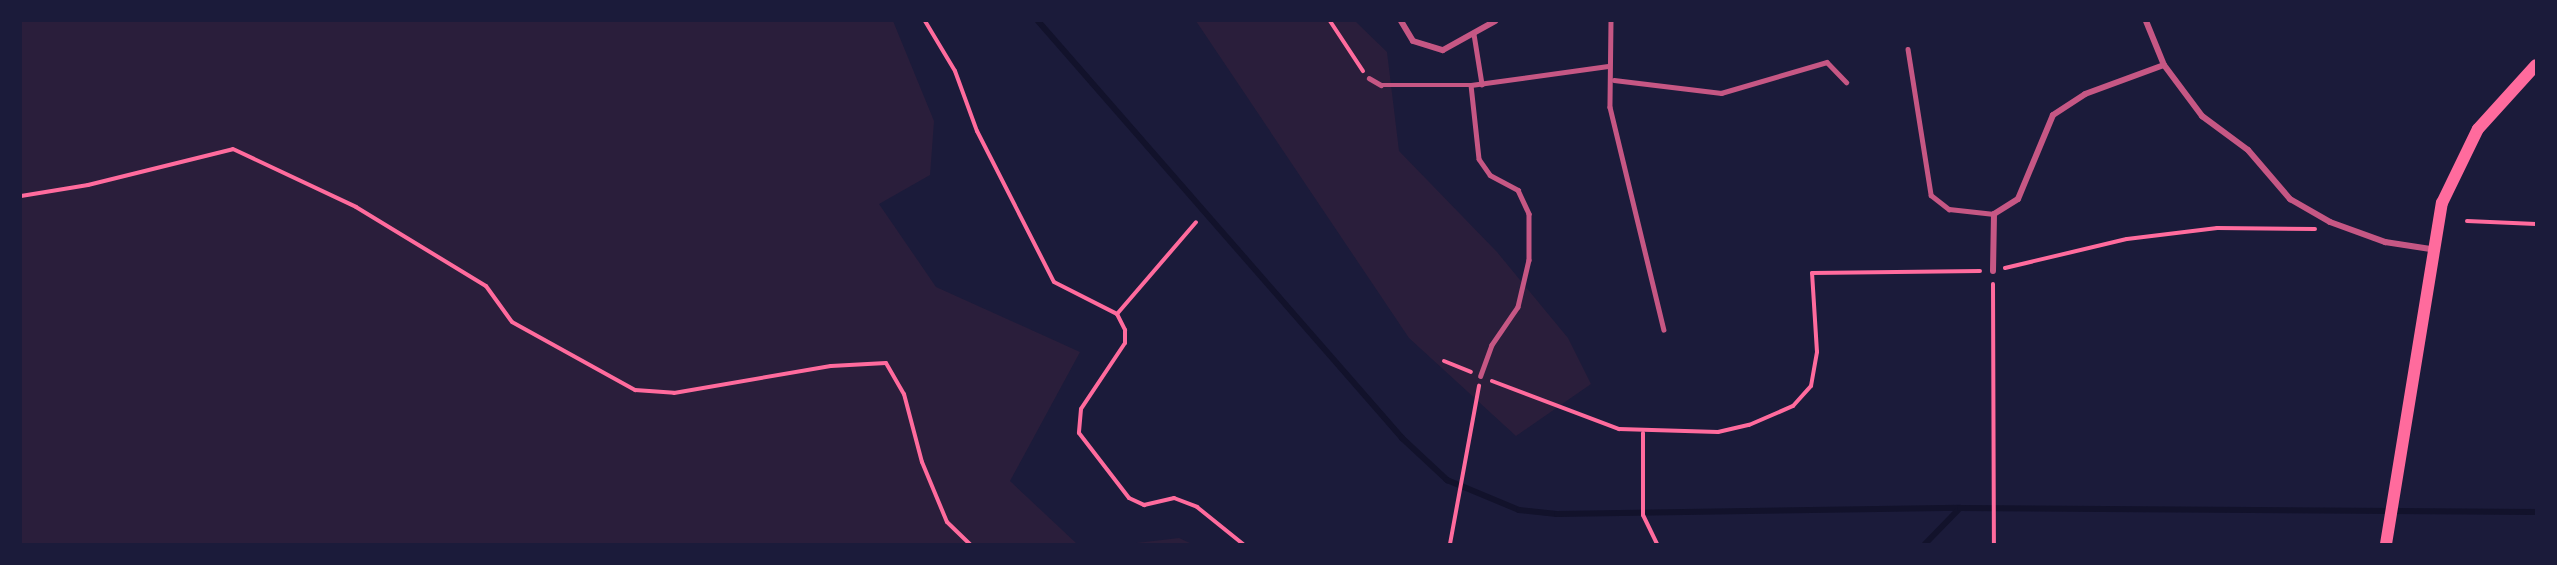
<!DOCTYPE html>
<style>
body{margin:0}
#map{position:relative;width:2557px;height:565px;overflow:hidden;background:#1b1b3a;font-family:"Noto Sans",sans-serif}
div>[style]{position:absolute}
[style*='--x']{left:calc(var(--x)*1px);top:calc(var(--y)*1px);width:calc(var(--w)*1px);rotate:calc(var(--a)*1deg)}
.green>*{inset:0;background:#2a1e3b}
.stream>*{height:6px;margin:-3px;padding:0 3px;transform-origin:3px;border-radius:3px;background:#12122b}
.path>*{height:4px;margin:-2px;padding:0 2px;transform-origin:2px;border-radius:2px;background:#ff6b9d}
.service>*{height:4.5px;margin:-2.25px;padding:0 2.25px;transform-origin:2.25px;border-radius:2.25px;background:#c65784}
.minor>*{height:6px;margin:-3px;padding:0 3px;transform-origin:3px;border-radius:3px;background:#c65784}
.secondary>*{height:12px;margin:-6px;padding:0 6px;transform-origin:6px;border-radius:6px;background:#ff6b9d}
span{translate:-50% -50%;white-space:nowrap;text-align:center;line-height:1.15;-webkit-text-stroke:4.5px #1b1b3a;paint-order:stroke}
.frame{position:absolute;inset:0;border:22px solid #1b1b3a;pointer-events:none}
</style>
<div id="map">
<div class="green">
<i style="clip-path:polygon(21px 21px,893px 21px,934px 121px,930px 175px,879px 204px,936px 287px,1080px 352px,1010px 481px,1077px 544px,21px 544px)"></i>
<i style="clip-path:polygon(1196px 21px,1355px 21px,1387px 52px,1399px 151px,1497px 252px,1568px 338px,1591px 384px,1516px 436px,1409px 338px)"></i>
<i style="clip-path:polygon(1179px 538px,1192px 544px,1128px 544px)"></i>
</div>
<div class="stream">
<i style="--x:1038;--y:21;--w:554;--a:48.88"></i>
<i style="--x:1402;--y:438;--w:62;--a:43"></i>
<i style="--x:1447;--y:480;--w:78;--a:22.6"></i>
<i style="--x:1519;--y:510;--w:38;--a:6"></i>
<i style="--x:1557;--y:514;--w:403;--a:-0.9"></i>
<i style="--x:1925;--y:544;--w:50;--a:-45.8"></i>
<i style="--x:1960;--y:508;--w:576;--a:0.4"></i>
</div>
<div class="path">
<i style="--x:925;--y:21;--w:58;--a:59"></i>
<i style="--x:955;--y:71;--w:64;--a:69.9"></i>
<i style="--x:977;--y:131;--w:169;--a:63"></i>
<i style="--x:1054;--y:282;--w:71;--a:26.9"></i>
<i style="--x:1117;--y:314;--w:18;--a:63"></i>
<i style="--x:1125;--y:330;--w:13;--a:90"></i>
<i style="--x:1125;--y:343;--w:79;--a:123.7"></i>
<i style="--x:1081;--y:409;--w:24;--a:95"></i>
<i style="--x:1079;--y:433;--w:82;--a:52.4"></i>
<i style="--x:1129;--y:498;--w:17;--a:25"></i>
<i style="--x:1144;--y:505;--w:31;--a:-13"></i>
<i style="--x:1174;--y:498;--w:25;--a:21"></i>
<i style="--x:1197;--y:507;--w:59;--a:38.8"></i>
<i style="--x:1330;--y:21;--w:60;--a:56.6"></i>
<i style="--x:21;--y:196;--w:68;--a:-9.3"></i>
<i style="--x:88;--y:185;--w:149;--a:-13.9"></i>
<i style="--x:233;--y:149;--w:136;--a:25.2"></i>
<i style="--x:356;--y:207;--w:152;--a:31.3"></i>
<i style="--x:486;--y:286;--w:44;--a:54.2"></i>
<i style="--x:512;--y:322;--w:141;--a:28.9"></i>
<i style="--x:635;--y:390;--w:39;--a:4"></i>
<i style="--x:674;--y:393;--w:159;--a:-9.8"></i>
<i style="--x:831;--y:366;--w:55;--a:-3.1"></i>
<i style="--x:886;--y:363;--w:36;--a:60"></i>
<i style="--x:904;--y:394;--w:70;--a:75.2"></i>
<i style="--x:922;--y:462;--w:65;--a:67.4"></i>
<i style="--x:947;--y:522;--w:32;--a:44"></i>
<i style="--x:2467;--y:221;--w:69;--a:2.5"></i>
<i style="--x:2005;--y:268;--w:125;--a:-13.4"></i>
<i style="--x:2127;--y:239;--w:91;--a:-7"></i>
<i style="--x:2217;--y:228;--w:98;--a:0.6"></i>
<i style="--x:1993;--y:284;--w:260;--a:89.8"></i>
<i style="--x:1117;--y:314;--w:121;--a:-49.3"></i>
<i style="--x:1444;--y:361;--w:29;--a:22"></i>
<i style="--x:1492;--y:381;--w:136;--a:20.7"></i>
<i style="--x:1619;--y:429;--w:99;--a:1.7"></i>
<i style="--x:1718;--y:432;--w:32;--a:-13"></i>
<i style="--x:1749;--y:425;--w:48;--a:-23.4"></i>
<i style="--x:1793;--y:406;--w:27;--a:-48"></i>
<i style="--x:1811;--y:386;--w:35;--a:-80"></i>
<i style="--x:1817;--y:352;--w:79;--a:-93.6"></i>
<i style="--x:1812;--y:273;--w:168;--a:-0.7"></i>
<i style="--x:1643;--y:433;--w:82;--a:90"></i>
<i style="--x:1643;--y:515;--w:32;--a:64"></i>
<i style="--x:1450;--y:544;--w:161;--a:-79.6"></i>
</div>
<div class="service">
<i style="--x:1611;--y:21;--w:86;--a:90.7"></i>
<i style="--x:1610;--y:107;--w:229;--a:76.4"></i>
<i style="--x:1474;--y:34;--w:51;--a:80.9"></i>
<i style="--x:1908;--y:49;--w:148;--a:81"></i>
<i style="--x:1931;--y:195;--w:23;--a:38"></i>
<i style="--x:1949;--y:209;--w:45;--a:6.3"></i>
<i style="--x:1369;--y:78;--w:14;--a:30"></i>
<i style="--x:1381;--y:85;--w:90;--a:0"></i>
<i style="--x:1471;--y:85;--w:138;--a:-7.9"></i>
<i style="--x:1614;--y:80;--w:108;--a:6.9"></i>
<i style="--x:1721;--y:93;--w:110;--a:-16.3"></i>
<i style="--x:1827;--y:62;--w:28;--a:46"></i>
<i style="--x:1471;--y:85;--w:74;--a:83.8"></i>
<i style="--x:1479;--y:159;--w:19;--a:55"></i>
<i style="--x:1490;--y:175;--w:32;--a:28"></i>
<i style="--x:1518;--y:190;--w:26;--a:65"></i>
<i style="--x:1529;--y:214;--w:46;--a:90"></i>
<i style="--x:1529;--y:260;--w:48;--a:103.2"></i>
<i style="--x:1518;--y:307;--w:46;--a:124.4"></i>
<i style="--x:1492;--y:345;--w:33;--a:110"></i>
</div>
<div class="minor">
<i style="--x:1401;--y:21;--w:23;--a:59"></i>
<i style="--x:1413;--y:41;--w:31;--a:17"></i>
<i style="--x:1443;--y:50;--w:60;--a:-29.1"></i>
<i style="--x:2146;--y:21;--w:48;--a:67.8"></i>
<i style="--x:2164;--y:65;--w:64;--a:53.3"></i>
<i style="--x:2202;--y:116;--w:57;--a:36.5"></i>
<i style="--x:2248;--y:150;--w:65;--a:49.4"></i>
<i style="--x:2290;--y:199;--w:46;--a:29.9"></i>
<i style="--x:2330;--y:222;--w:59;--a:20"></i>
<i style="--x:2385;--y:242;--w:46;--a:8.8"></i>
<i style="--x:1993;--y:271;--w:57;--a:-89"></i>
<i style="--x:1994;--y:214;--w:28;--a:-32"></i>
<i style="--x:2018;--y:199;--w:91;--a:-67.4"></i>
<i style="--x:2053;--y:115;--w:38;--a:-33"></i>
<i style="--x:2085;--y:94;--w:84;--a:-20.2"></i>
</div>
<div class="secondary">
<i style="--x:2386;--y:544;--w:346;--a:-80.7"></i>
<i style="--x:2442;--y:203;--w:82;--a:-64.1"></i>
<i style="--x:2478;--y:129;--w:86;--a:-47.8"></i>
</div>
<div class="frame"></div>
</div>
